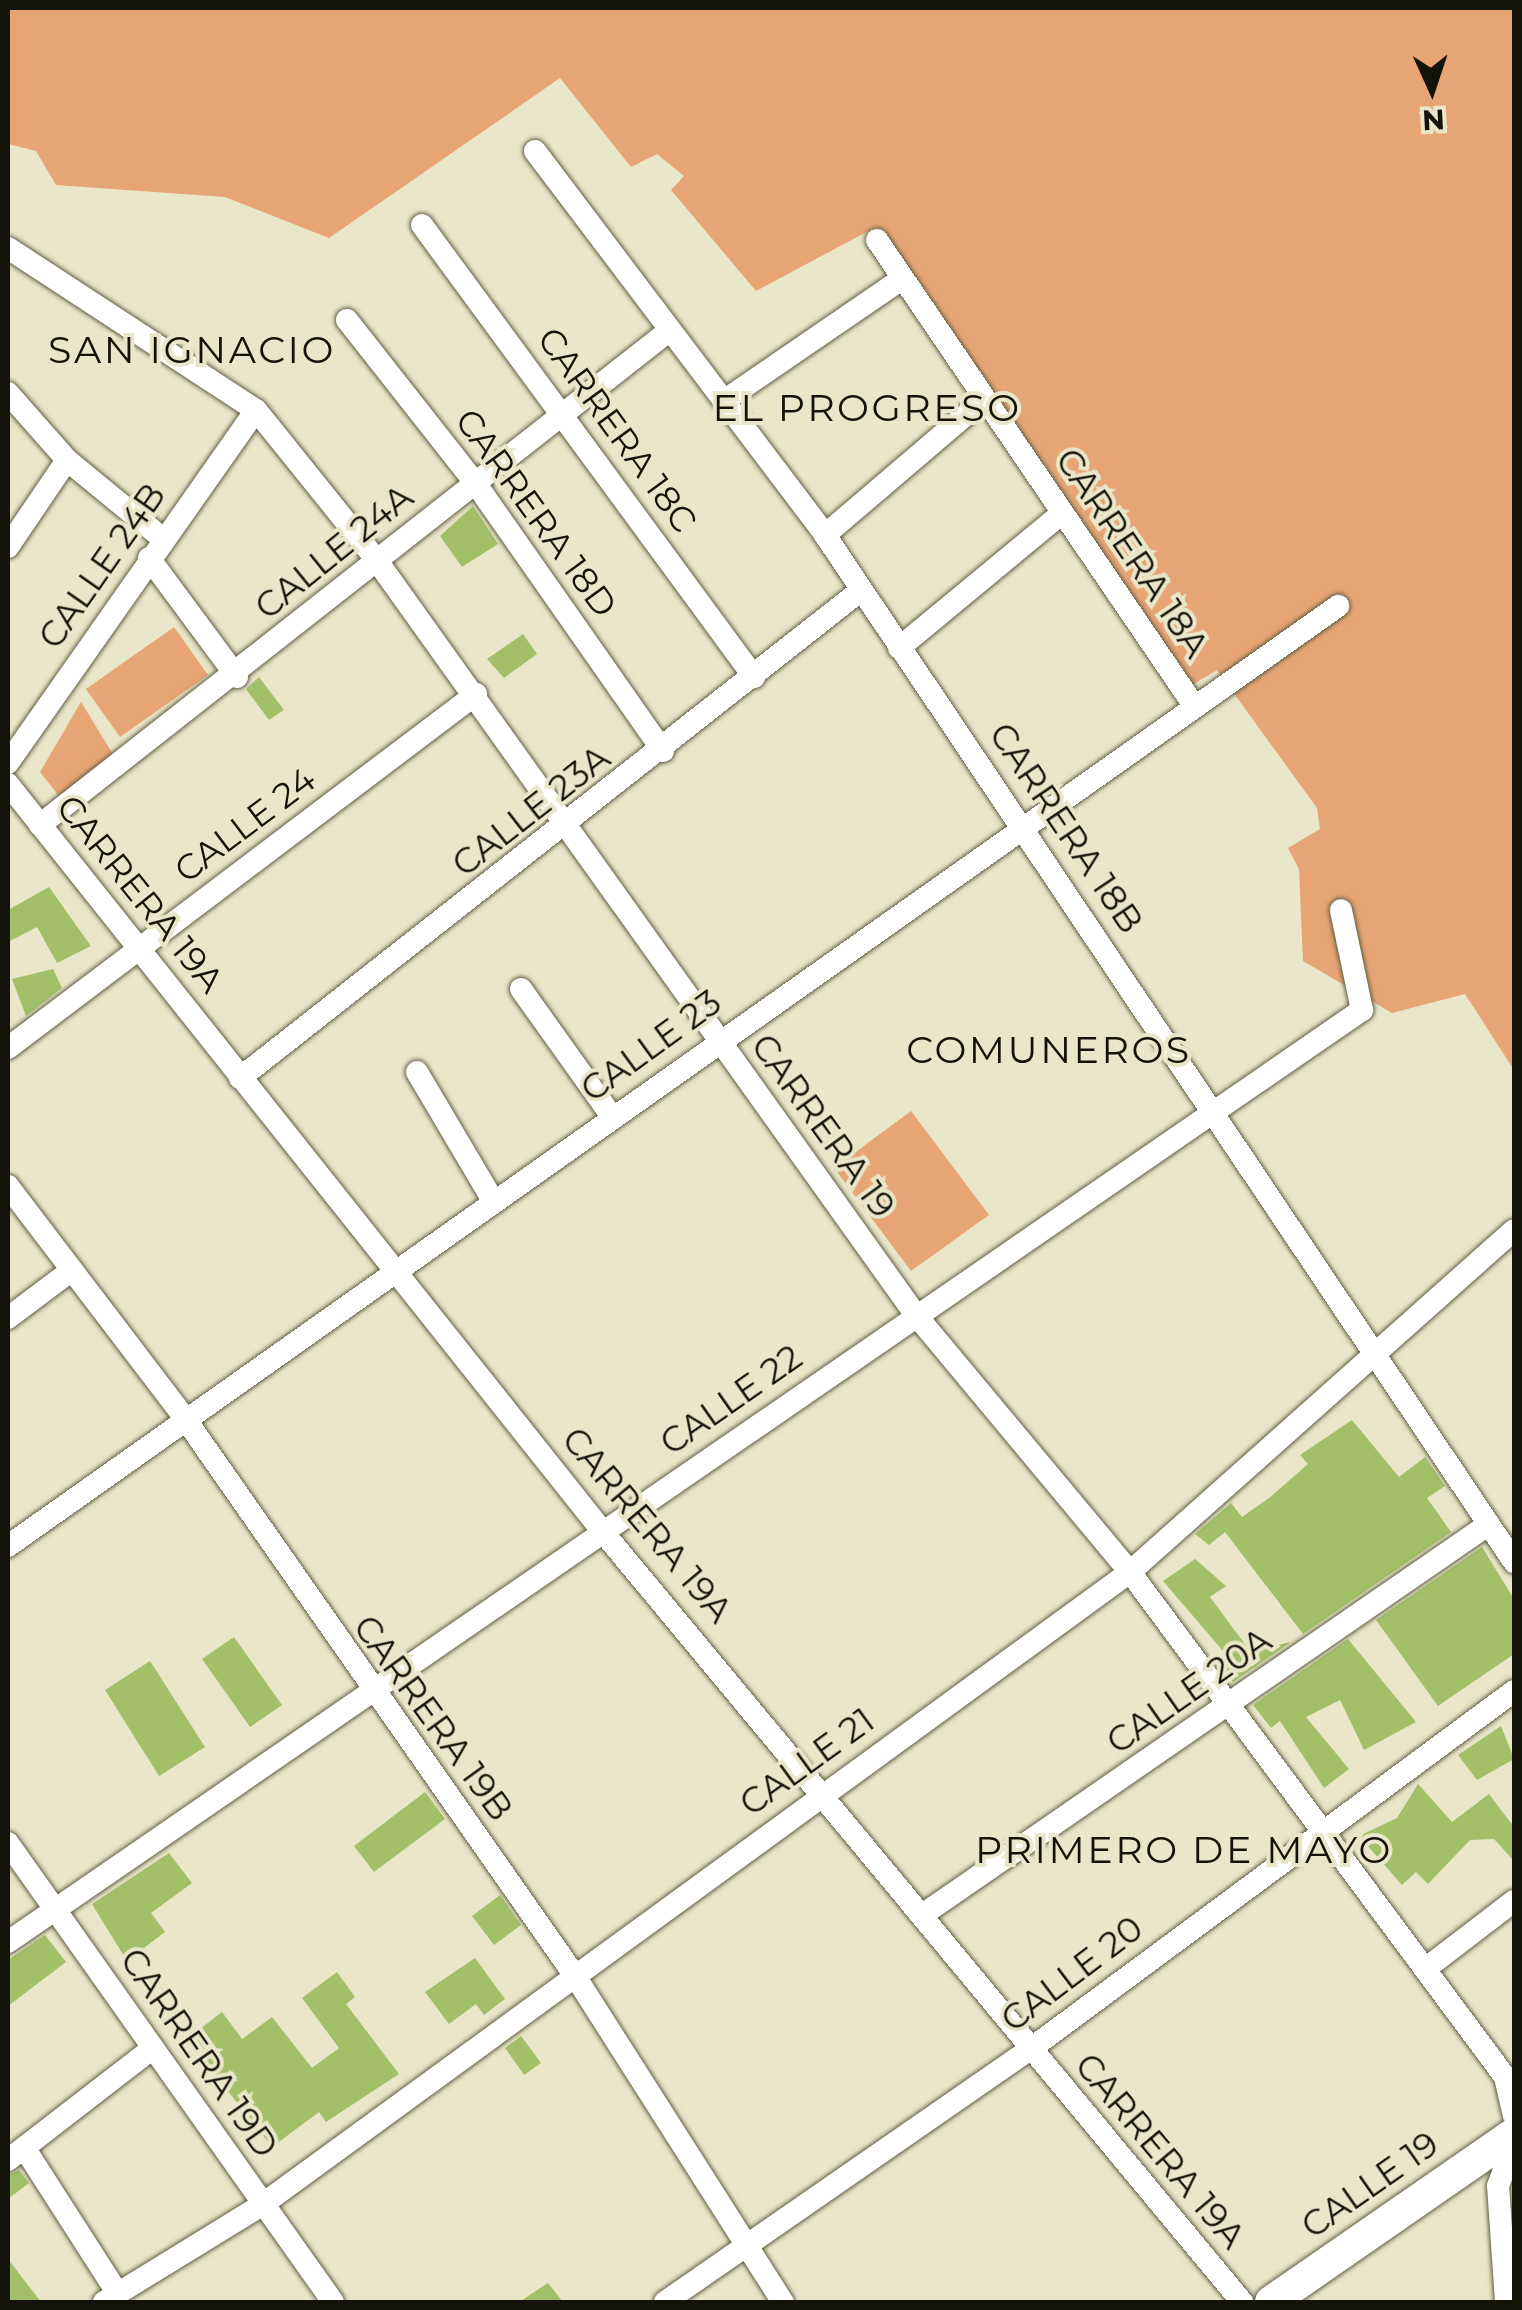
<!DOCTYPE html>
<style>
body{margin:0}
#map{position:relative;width:1522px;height:2310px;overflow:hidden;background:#e9e6c9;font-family:Montserrat,sans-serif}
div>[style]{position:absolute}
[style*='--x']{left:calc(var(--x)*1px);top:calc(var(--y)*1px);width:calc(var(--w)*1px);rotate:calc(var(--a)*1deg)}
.green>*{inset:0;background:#e7a575}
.building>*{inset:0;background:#a3c069}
.roads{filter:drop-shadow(0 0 2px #605d43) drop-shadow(0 0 2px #605d43)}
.street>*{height:22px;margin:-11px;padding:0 11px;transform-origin:11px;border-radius:11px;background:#fff}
.secondary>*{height:32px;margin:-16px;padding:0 16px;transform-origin:16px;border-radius:16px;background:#fff}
span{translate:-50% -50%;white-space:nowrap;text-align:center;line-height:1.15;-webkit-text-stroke:8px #e9e6c9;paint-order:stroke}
.street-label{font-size:35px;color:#141309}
.neighbourhood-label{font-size:38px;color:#141309;letter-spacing:2.5px}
.frame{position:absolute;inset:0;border:10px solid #141309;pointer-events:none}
.north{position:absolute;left:1382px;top:40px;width:100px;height:100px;-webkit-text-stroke:8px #e9e6c9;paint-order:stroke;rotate:177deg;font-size:28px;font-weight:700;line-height:40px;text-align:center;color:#141309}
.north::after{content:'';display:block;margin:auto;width:35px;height:45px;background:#141309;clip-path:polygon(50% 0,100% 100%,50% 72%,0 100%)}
</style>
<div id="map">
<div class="green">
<i style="clip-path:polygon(8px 8px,1514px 8px,1514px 1070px,1465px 994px,1392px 1013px,1303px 961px,1299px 869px,1288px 848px,1320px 829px,1317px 808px,1217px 670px,1187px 688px,874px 228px,756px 291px,671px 190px,684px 176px,657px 154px,631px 167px,560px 78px,329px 238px,225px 197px,56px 185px,36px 151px,8px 144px)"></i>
<i style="clip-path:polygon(174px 627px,208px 675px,120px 737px,86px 689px)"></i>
<i style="clip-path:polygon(81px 702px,113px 754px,59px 796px,40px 772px)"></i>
<i style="clip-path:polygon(911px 1111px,989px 1215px,911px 1271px,834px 1168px)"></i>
</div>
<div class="building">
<i style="clip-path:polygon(473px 506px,498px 544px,462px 567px,440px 536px)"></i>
<i style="clip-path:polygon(523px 634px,537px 654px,504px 678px,487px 659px)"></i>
<i style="clip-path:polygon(259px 677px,284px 710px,269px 720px,246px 689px)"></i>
<i style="clip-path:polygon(49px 887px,91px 946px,57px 963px,37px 927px,8px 942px,8px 910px)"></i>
<i style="clip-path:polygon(53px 969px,62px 988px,26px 1016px,12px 979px)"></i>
<i style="clip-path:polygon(1352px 1420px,1399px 1477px,1425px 1457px,1445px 1486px,1427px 1498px,1451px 1532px,1303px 1634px,1225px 1532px,1209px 1545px,1195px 1534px,1231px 1503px,1242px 1517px,1269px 1498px,1308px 1464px,1300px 1455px)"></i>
<i style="clip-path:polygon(1482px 1547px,1514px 1599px,1514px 1654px,1438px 1706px,1376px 1620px)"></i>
<i style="clip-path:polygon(1195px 1559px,1226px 1586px,1210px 1597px,1250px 1651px,1291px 1642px,1233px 1682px,1217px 1662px,1229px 1658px,1163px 1581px)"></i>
<i style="clip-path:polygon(234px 1637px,282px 1705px,250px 1727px,202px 1659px)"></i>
<i style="clip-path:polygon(1348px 1639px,1416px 1722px,1364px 1750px,1340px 1700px,1306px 1717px,1349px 1769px,1324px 1788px,1280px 1721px,1271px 1728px,1253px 1705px)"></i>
<i style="clip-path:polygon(150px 1661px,205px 1747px,159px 1776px,105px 1690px)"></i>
<i style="clip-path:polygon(1501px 1726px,1514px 1759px,1477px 1780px,1458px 1755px)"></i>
<i style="clip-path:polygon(1418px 1784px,1452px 1822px,1489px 1794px,1514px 1827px,1514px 1861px,1494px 1839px,1470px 1840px,1428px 1884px,1416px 1872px,1402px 1885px,1359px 1836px,1397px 1818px)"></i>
<i style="clip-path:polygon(425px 1792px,445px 1819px,374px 1872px,354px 1846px)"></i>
<i style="clip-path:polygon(169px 1853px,192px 1883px,151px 1913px,165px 1932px,127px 1961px,92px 1904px)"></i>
<i style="clip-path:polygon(500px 1895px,521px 1925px,494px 1945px,472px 1916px)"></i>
<i style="clip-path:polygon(45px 1935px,66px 1962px,8px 2006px,8px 1960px)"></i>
<i style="clip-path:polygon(475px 1958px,505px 1999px,484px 2015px,476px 2004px,449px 2024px,425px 1992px)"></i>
<i style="clip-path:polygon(337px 1972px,355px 1997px,346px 2004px,399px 2074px,326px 2122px,319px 2112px,272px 2147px,187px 2039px,222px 2012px,242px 2039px,272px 2017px,312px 2068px,339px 2048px,302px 1998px)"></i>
<i style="clip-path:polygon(521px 2036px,541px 2063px,524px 2075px,505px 2048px)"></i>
<i style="clip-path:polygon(19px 2170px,29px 2183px,8px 2199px,8px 2175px)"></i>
<i style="clip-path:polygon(8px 2259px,41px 2302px,8px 2302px)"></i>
<i style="clip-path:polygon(548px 2283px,563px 2302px,519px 2302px)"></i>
</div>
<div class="roads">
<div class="street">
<i style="--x:535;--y:151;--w:481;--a:52.9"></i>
<i style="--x:825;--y:535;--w:1237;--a:56.14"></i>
<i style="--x:422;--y:225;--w:561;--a:53.7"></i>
<i style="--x:877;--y:240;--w:565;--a:55.75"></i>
<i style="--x:8;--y:248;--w:296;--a:33.2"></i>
<i style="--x:256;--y:410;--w:190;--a:51.2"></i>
<i style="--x:375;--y:558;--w:929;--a:54.46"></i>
<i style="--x:915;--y:1314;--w:336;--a:50.2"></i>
<i style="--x:1130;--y:1572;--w:629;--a:53.4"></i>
<i style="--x:1505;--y:2077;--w:39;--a:77"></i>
<i style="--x:347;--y:320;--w:209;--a:51.8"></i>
<i style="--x:476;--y:484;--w:326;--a:55"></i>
<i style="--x:8;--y:393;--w:89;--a:48.6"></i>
<i style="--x:67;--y:460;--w:123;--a:39.4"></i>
<i style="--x:725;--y:400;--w:214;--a:-34.4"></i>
<i style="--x:825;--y:535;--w:208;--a:-40.5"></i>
<i style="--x:8;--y:547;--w:105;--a:-55.9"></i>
<i style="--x:149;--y:558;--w:148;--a:53.5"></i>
<i style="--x:899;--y:648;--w:212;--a:-39.6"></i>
<i style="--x:8;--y:763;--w:431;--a:-54.9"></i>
<i style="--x:8;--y:784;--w:956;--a:51.5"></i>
<i style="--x:603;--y:1532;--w:1001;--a:50.31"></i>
<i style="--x:40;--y:825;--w:801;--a:-38.16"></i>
<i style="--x:521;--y:989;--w:158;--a:54.5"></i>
<i style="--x:8;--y:1048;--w:587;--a:-37.1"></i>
<i style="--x:417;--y:1072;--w:151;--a:59.4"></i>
<i style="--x:240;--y:1078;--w:788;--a:-38.15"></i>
<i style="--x:8;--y:1186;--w:294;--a:52.7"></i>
<i style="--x:186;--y:1420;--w:679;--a:55.02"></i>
<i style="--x:575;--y:1976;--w:387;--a:57.5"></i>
<i style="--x:8;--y:1318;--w:80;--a:-36.9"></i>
<i style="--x:8;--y:1546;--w:1629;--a:-35.25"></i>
<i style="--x:8;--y:1843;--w:562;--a:54.7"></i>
<i style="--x:925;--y:1913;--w:685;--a:-34.59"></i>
<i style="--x:8;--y:1942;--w:1644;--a:-34.54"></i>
<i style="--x:1362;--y:1010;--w:102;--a:-101.9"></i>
<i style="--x:1425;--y:1969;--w:112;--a:-37.4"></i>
<i style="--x:25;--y:2149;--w:172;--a:57.3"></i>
<i style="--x:8;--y:2160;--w:183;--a:-37.7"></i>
<i style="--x:104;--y:2302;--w:187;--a:-31.6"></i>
<i style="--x:263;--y:2204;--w:1073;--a:-36.09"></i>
<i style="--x:1130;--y:1572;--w:514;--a:-41.69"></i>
<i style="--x:665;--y:2302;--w:443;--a:-34.7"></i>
<i style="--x:1029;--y:2050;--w:603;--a:-36.51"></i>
<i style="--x:1506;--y:2302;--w:116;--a:-93.9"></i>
<i style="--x:1498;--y:2186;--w:47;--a:-70"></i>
</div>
<div class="secondary">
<i style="--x:1271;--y:2302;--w:295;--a:-34.7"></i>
</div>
</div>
<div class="street-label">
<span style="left:617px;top:430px;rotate:54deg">CARRERA 18C</span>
<span style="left:536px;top:513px;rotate:54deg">CARRERA 18D</span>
<span style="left:334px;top:552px;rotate:-39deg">CALLE 24A</span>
<span style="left:1132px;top:553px;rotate:56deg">CARRERA 18A</span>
<span style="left:102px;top:566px;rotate:-55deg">CALLE 24B</span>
<span style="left:531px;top:811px;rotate:-38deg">CALLE 23A</span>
<span style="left:245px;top:825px;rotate:-37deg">CALLE 24</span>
<span style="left:1066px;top:828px;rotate:56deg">CARRERA 18B</span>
<span style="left:140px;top:894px;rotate:51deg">CARRERA 19A</span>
<span style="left:651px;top:1046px;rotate:-36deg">CALLE 23</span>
<span style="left:823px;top:1126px;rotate:54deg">CARRERA 19</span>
<span style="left:731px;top:1400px;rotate:-35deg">CALLE 22</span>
<span style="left:647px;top:1525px;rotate:50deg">CARRERA 19A</span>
<span style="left:1189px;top:1691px;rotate:-35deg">CALLE 20A</span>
<span style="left:433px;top:1718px;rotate:54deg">CARRERA 19B</span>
<span style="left:807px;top:1762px;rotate:-36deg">CALLE 21</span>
<span style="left:1072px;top:1974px;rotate:-37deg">CALLE 20</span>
<span style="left:199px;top:2053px;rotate:55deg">CARRERA 19D</span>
<span style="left:1160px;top:2151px;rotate:50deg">CARRERA 19A</span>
<span style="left:1370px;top:2185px;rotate:-35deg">CALLE 19</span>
</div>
<div class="neighbourhood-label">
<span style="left:192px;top:350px">SAN IGNACIO</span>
<span style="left:867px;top:408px">EL PROGRESO</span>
<span style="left:1049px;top:1050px">COMUNEROS</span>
<span style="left:1184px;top:1850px">PRIMERO DE MAYO</span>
</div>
<div class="frame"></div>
<div class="north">N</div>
</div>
